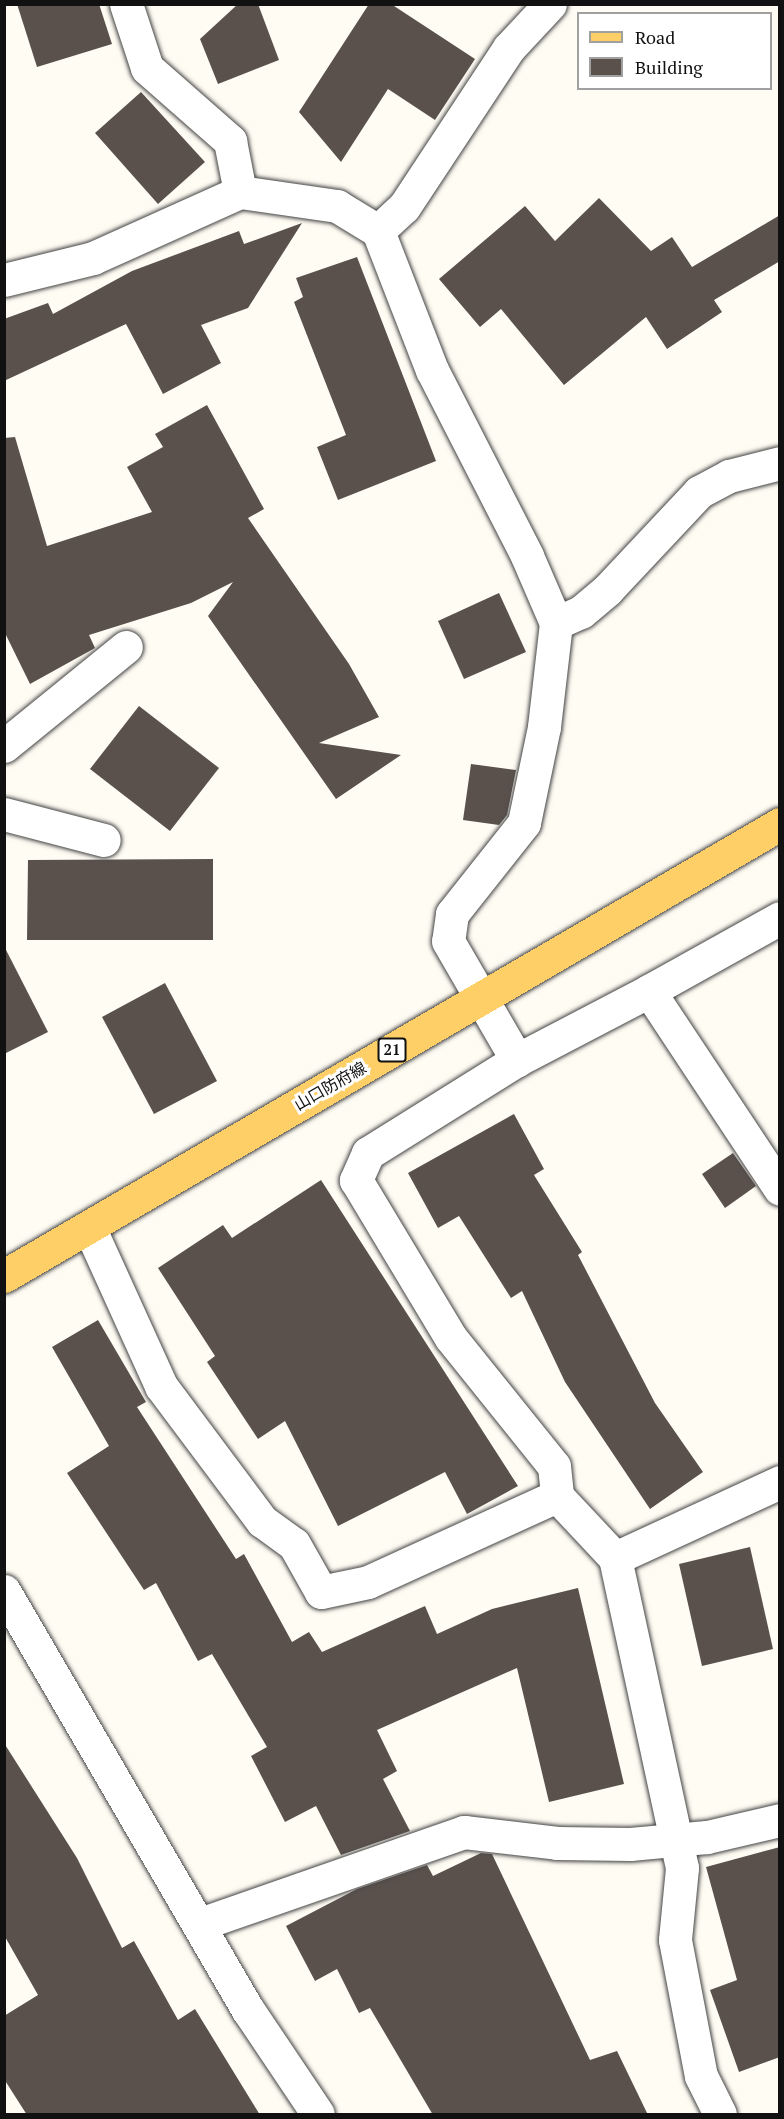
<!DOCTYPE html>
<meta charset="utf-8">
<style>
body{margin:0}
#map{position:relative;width:784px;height:2119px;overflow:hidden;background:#fffcf4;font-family:"PT Serif","Noto Sans JP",serif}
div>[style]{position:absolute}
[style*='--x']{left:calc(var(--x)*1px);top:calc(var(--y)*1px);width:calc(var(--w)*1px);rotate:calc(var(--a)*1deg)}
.building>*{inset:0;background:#5a514c}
.roads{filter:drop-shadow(0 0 2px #444) drop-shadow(0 0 2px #444)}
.minor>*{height:33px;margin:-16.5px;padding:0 16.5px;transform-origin:16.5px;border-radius:16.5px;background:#fff}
.major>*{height:33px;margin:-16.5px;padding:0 16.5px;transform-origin:16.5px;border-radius:16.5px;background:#fdcf66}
span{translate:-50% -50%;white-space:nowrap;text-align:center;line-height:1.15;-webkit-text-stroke:6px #fff;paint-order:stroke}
.shield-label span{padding:2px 4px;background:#fff;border:2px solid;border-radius:4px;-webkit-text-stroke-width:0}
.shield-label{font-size:15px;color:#111;font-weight:700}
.street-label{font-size:16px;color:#111}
.frame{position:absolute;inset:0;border:6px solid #111;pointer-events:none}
.legend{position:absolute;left:577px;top:12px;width:195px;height:78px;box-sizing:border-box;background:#fff;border:2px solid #a0a0a0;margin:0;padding:8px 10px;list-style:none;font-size:18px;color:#111}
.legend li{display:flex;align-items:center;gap:12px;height:30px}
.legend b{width:30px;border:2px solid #a0a0a0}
</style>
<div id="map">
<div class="building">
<i style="clip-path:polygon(17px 4px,99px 4px,112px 44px,37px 67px)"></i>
<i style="clip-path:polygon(238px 4px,258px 4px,279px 60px,218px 84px,200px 39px)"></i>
<i style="clip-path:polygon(369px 4px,391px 4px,475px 59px,435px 120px,388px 89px,341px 162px,299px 112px)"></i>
<i style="clip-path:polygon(141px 92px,205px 162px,158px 204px,95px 133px)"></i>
<i style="clip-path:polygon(599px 198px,651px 251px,672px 237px,692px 267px,780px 215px,780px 261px,714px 300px,722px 312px,667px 349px,646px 317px,564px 385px,501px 309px,480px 327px,439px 279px,525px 206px,555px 241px)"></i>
<i style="clip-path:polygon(302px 223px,248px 308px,201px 325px,221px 363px,163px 394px,126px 324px,4px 381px,4px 319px,48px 303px,53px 314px,132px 271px,239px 231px,244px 244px)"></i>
<i style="clip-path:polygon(357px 257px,436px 461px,338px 500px,317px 447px,346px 435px,294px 302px,303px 297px,296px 278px)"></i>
<i style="clip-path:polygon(207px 405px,264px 509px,248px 518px,349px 664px,379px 717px,319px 743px,401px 755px,336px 799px,208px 616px,233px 582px,191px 603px,89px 635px,95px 648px,30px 684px,4px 631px,4px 438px,15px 437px,47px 546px,152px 512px,127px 467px,163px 447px,155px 434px)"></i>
<i style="clip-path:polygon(499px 593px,526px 652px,464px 679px,438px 621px)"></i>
<i style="clip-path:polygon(139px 706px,219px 768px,170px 831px,90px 769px)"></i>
<i style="clip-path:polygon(471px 764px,516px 770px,507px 815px,499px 825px,463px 820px)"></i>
<i style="clip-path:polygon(213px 859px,213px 940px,27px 940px,28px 860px)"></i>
<i style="clip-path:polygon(4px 946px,48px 1032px,4px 1054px)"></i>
<i style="clip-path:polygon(165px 983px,217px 1081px,154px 1114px,102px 1017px)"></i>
<i style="clip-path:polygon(514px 1114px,544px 1169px,534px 1175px,582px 1252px,578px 1255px,655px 1403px,703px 1472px,650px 1509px,565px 1382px,522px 1291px,511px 1298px,459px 1216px,438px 1228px,408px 1173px)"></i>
<i style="clip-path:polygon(733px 1153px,756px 1186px,725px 1208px,702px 1174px)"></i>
<i style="clip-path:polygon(321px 1180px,518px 1486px,467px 1514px,445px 1472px,338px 1526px,285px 1421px,258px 1439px,207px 1362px,215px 1356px,158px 1268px,223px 1225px,232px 1238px)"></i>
<i style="clip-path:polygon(98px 1320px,146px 1402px,137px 1407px,236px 1559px,244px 1554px,292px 1642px,309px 1632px,322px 1652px,425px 1606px,437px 1634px,492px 1609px,578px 1588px,624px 1784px,549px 1802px,517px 1668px,377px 1730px,397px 1771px,383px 1779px,410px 1831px,341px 1855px,316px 1806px,285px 1822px,251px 1756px,267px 1747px,212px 1654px,198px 1661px,156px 1583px,144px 1590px,67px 1473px,109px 1446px,52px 1347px)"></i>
<i style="clip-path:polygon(750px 1547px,773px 1649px,702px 1666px,679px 1564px)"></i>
<i style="clip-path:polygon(4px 1743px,77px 1858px,122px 1948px,134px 1941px,178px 2020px,195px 2009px,260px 2115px,27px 2115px,4px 2079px,4px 2016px,38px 1995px,4px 1935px)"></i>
<i style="clip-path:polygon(780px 1847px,780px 2057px,739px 2072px,710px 1990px,737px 1980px,706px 1867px)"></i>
<i style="clip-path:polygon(481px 1853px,492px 1854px,590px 2060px,617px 2051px,648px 2115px,433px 2115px,370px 2008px,359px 2013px,337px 1969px,315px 1981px,286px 1926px,357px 1889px,427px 1865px,433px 1876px)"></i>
</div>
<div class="roads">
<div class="minor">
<i style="--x:126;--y:4;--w:67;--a:71.8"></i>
<i style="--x:147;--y:68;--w:111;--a:41.3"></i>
<i style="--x:230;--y:141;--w:52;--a:78.9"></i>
<i style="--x:378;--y:231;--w:35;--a:-43"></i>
<i style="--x:404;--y:207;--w:191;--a:-56.6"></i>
<i style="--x:509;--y:48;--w:60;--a:-47"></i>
<i style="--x:4;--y:280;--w:92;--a:-13.9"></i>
<i style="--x:93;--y:258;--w:161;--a:-24.2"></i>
<i style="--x:240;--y:192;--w:98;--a:8.2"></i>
<i style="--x:337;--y:206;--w:48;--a:31.4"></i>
<i style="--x:378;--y:231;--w:149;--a:68.8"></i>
<i style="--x:432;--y:370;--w:209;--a:62.9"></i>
<i style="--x:527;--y:556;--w:73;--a:66.6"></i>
<i style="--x:556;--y:623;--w:105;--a:96.6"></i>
<i style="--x:544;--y:727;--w:98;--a:101.8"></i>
<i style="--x:524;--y:823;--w:116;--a:128.4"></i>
<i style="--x:452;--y:914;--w:27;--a:98"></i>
<i style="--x:448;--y:941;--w:138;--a:59.9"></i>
<i style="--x:517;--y:1060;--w:176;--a:148"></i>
<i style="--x:368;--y:1153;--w:30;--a:114"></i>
<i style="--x:356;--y:1180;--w:184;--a:59"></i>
<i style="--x:451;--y:1338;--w:164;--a:51.2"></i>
<i style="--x:554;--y:1466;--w:30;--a:84"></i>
<i style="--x:556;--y:623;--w:27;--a:-24"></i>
<i style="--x:581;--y:612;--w:35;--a:-40"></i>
<i style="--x:608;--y:589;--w:133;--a:-46.8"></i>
<i style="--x:699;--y:492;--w:34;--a:-28"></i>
<i style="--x:729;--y:476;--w:53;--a:-14.3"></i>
<i style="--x:4;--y:746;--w:157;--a:-39.1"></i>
<i style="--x:4;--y:814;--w:103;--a:14.6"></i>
<i style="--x:649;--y:991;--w:150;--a:-29.1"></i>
<i style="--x:517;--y:1060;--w:149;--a:-27.6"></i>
<i style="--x:649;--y:991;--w:237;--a:56.5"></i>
<i style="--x:89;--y:1227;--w:175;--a:65.6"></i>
<i style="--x:161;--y:1386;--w:169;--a:53.2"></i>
<i style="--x:262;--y:1521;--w:39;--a:36"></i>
<i style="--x:294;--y:1544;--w:55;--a:60.6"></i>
<i style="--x:321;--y:1592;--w:48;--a:-12"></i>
<i style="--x:368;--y:1582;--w:208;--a:-24.5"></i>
<i style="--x:557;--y:1496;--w:85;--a:46.9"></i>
<i style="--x:615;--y:1558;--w:317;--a:77.8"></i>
<i style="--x:682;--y:1868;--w:72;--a:95.6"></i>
<i style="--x:675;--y:1940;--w:138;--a:79.2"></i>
<i style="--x:701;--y:2076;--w:42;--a:63.4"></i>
<i style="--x:615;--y:1558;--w:182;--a:-24.7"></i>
<i style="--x:4;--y:1591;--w:485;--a:59.8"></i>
<i style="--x:248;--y:2010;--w:125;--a:56.1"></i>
<i style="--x:200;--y:1924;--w:280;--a:-19.2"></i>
<i style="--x:464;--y:1832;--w:94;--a:6.7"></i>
<i style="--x:557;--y:1843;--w:73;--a:0.8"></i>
<i style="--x:630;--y:1844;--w:77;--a:-5.2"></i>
<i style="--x:707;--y:1837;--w:75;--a:-13.1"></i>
</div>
<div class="major">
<i style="--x:4;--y:1276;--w:898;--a:-30.22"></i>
</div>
</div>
<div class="shield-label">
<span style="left:392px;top:1050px">21</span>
</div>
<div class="street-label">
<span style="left:330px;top:1086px;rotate:-30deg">山口防府線</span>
</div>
<div class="frame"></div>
<ul class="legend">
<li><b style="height:8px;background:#fdcf66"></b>Road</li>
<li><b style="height:16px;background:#5a514c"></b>Building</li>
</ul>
</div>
